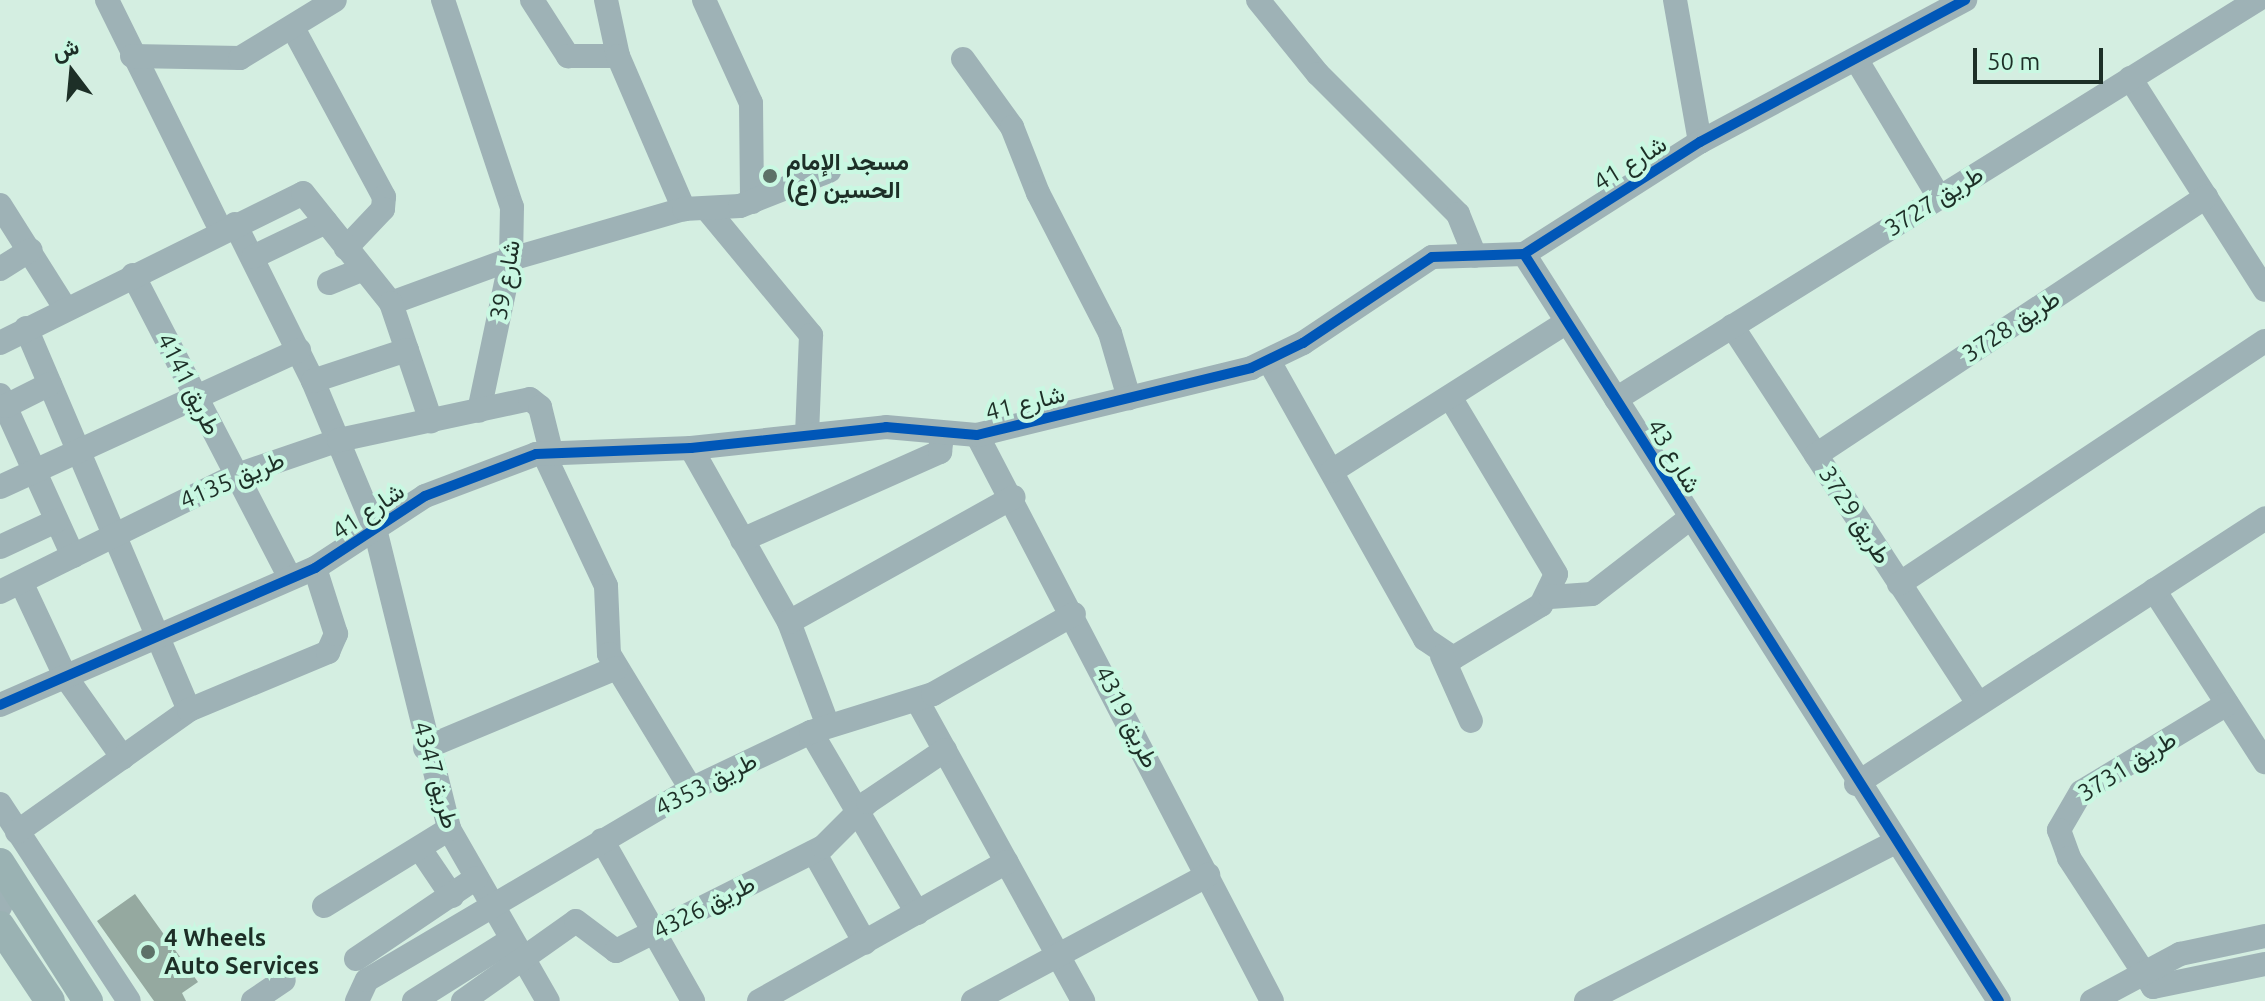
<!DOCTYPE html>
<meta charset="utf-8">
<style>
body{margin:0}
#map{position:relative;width:2265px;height:1001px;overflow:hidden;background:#d4eee1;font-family:Ubuntu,Vazirmatn,sans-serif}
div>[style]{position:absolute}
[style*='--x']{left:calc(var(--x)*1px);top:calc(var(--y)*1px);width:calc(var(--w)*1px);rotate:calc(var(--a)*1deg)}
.building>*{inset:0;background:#95a9a0}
.minor>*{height:24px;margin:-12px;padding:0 12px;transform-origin:12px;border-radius:12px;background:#9eb2b6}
.major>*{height:30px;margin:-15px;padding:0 15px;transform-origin:15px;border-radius:15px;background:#9ab2b3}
.cycleway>*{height:10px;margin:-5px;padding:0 5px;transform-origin:5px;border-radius:5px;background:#0057b8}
.dots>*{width:22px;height:22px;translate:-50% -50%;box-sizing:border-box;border:4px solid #c9f8e2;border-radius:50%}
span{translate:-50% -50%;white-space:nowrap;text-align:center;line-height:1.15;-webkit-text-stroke:8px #c9f8e2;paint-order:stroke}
.poi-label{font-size:24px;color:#1d2f27;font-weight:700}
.left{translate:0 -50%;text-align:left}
.street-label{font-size:24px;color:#1d2f27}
.north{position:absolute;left:32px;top:32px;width:80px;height:80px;-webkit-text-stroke:6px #c9f8e2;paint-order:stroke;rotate:344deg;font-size:22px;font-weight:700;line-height:32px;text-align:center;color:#1d2f27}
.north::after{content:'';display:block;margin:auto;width:28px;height:36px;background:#1d2f27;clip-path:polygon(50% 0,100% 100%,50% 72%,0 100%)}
.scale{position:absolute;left:1973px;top:48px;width:130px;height:36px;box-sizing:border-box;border:4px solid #1d2f27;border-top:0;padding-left:10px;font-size:24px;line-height:28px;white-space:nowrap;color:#1d2f27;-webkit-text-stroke:6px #c9f8e2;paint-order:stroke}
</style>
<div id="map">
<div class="building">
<i style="clip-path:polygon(135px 894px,198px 982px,182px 993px,186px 1001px,154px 1001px,97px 921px)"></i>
</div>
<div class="minor">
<i style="--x:107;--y:0;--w:258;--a:63.7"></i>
<i style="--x:443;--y:0;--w:218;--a:71.6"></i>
<i style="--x:512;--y:207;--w:52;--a:91.1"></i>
<i style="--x:511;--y:259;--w:155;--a:101.9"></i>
<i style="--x:532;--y:0;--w:67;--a:57.3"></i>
<i style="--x:568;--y:56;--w:50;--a:0"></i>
<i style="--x:606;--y:0;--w:57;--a:77.9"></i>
<i style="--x:618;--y:56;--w:167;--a:66.7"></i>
<i style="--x:704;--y:0;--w:113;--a:65.5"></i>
<i style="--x:751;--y:103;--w:99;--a:89.4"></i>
<i style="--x:1258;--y:0;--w:95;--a:51"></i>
<i style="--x:1318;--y:74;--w:198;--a:45"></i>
<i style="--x:1458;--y:214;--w:45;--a:68"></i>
<i style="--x:1675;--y:0;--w:144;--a:80"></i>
<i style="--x:293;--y:28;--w:192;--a:61.7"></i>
<i style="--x:384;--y:197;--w:12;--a:95"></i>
<i style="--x:383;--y:209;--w:54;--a:133.5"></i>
<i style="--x:132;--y:56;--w:108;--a:1.1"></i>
<i style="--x:240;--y:58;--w:111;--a:-31.4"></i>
<i style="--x:963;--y:59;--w:84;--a:54.2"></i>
<i style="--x:1012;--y:127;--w:71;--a:68.5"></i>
<i style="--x:1038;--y:193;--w:157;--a:62.8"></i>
<i style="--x:1110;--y:333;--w:68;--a:73.7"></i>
<i style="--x:1856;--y:59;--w:161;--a:59"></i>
<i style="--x:2130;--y:78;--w:251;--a:57.5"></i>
<i style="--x:0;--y:205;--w:122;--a:57.7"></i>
<i style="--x:706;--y:208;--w:165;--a:50.4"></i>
<i style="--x:811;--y:335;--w:100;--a:92.3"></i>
<i style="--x:235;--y:224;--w:175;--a:63.6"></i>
<i style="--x:313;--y:381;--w:160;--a:67.3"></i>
<i style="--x:375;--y:529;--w:309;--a:76.1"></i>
<i style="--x:449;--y:829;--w:198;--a:60.1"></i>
<i style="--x:1524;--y:254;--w:885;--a:57.55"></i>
<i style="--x:253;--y:257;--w:81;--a:-25.6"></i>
<i style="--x:0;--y:269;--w:36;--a:-32"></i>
<i style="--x:133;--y:275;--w:341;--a:62.6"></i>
<i style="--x:329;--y:283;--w:37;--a:-22"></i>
<i style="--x:391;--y:303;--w:128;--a:-20.1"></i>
<i style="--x:511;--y:259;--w:180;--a:-16.1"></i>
<i style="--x:684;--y:209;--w:56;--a:-3.1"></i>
<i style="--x:740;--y:206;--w:96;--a:-21.5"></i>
<i style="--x:1732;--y:326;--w:451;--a:56.9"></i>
<i style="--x:26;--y:328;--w:415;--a:66.9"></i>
<i style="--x:0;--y:343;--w:338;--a:-26.3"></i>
<i style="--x:303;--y:193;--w:141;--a:51.3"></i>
<i style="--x:391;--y:303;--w:125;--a:71.3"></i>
<i style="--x:1269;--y:361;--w:319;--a:60.7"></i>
<i style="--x:1425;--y:639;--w:34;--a:34"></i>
<i style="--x:1453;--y:658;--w:103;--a:-31.1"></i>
<i style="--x:1541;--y:605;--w:34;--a:-64"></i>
<i style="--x:1556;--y:574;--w:203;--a:-120.9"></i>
<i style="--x:313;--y:381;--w:99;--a:-18.3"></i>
<i style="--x:0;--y:395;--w:177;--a:65.6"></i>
<i style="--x:1616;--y:399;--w:755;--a:-31.9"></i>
<i style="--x:6;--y:406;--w:49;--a:-26.6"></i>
<i style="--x:977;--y:435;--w:638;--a:62.47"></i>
<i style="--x:691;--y:448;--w:200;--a:60.6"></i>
<i style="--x:789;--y:622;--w:111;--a:69.4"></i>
<i style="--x:543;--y:452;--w:148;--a:64.8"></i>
<i style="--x:606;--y:586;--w:68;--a:87.5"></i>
<i style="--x:609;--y:654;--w:158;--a:58.7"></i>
<i style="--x:1816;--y:455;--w:468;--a:-33.5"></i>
<i style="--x:1332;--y:471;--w:278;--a:-32.4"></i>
<i style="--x:0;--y:487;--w:329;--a:-24.6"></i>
<i style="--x:742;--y:540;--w:217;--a:-24"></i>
<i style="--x:940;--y:452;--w:16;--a:-83"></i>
<i style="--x:0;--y:547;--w:62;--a:-24.9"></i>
<i style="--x:21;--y:582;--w:104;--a:64.9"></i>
<i style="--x:65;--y:676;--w:100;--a:54.7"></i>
<i style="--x:1899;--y:584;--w:439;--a:-33.6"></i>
<i style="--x:2154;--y:590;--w:205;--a:57.2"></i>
<i style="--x:0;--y:592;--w:264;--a:-26.3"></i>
<i style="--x:237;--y:475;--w:108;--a:-18.9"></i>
<i style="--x:339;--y:440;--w:195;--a:-12.1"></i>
<i style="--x:530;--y:399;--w:13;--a:39"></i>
<i style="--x:540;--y:407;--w:45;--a:76"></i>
<i style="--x:1550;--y:597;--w:42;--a:-4.1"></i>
<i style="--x:1592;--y:594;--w:123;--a:-37.7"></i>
<i style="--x:789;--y:622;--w:257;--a:-29.1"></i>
<i style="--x:1442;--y:656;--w:71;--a:66"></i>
<i style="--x:917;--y:700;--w:344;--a:61.1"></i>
<i style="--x:2227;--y:704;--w:170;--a:148.9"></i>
<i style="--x:2081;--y:792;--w:44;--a:120.1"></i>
<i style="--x:2059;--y:830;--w:30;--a:70"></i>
<i style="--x:2069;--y:858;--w:154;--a:56.9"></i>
<i style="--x:2153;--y:987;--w:114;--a:-11.6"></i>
<i style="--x:0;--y:705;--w:344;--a:-23.5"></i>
<i style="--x:315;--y:568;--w:131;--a:-33.2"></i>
<i style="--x:425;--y:496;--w:119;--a:-20.7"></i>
<i style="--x:536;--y:454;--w:155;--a:-2.2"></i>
<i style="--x:691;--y:448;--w:196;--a:-6.1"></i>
<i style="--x:886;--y:427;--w:91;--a:5"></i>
<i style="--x:977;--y:435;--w:282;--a:-13.7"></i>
<i style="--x:1251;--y:368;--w:58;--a:-25.7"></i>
<i style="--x:1303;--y:343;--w:155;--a:-33.7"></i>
<i style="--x:1432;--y:257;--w:92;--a:-1.9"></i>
<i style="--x:1524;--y:254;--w:209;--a:-32.5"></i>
<i style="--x:1700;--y:142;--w:301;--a:-28.2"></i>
<i style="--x:811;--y:732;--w:210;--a:59.6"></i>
<i style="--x:425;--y:748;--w:207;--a:-22.7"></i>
<i style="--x:1856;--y:784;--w:488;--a:-33"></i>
<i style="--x:0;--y:804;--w:235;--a:56.8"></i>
<i style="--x:17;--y:832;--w:211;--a:-35.3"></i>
<i style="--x:189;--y:710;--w:151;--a:-22.6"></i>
<i style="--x:328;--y:652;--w:20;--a:-66"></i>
<i style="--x:336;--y:634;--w:69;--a:-107.7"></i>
<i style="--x:602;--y:840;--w:185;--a:60.5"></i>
<i style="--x:420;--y:849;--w:57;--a:55.8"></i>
<i style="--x:814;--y:852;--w:104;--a:60.7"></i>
<i style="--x:324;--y:906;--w:147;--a:-31.6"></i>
<i style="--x:0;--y:907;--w:30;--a:-69"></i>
<i style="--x:356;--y:959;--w:145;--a:-34"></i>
<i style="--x:253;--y:1001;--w:37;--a:-34"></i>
<i style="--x:357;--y:1001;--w:23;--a:-65"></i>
<i style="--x:367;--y:980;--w:376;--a:-30.5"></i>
<i style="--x:691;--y:789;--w:133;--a:-25.4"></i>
<i style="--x:811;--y:732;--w:128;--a:-17.3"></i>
<i style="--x:933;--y:694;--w:162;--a:-29.6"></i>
<i style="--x:414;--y:1001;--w:115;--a:-32.2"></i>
<i style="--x:463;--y:1001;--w:138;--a:-35.3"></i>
<i style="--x:576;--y:921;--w:50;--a:36.9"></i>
<i style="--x:616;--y:951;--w:232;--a:-26.7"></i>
<i style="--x:823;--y:847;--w:64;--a:-45"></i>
<i style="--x:868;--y:802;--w:93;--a:-34"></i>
<i style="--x:759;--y:1001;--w:284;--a:-29.3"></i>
<i style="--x:973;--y:1001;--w:267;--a:-28.2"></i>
<i style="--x:1586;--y:1001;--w:345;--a:-27.2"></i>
<i style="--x:2092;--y:1001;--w:100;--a:-28.1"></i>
<i style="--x:2180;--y:954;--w:87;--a:-12"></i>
</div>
<div class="major">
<i style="--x:0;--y:863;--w:164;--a:57.5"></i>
<i style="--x:0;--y:926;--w:90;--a:56.3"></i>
</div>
<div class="cycleway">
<i style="--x:1524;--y:254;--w:885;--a:57.55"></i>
<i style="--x:0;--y:705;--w:344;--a:-23.5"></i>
<i style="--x:315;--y:568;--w:131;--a:-33.2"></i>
<i style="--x:425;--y:496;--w:119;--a:-20.7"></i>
<i style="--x:536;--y:454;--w:155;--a:-2.2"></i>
<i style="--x:691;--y:448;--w:196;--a:-6.1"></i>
<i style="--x:886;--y:427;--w:91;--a:5"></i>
<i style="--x:977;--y:435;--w:282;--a:-13.7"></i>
<i style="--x:1251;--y:368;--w:58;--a:-25.7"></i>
<i style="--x:1303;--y:343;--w:155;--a:-33.7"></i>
<i style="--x:1432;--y:257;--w:92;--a:-1.9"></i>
<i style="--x:1524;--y:254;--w:209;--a:-32.5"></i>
<i style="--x:1700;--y:142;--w:301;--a:-28.2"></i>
</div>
<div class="dots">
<i style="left:770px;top:176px;background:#5d7268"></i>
<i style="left:148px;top:952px;background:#5d7268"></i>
</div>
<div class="poi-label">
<span class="left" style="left:786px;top:176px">مسجد الإمام<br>الحسين (ع)</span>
<span class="left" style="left:164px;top:952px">4 Wheels<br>Auto Services</span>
</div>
<div class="street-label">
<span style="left:1630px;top:163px;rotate:-32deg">شارع 41</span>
<span style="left:1934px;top:201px;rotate:-32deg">طريق 3727</span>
<span style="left:505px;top:280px;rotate:-80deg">شارع 39</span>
<span style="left:2011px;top:326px;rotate:-33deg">طريق 3728</span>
<span style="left:189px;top:384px;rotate:63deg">طريق 4141</span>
<span style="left:1025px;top:403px;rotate:-14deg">شارع 41</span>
<span style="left:1674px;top:456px;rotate:59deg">شارع 43</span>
<span style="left:232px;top:480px;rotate:-23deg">طريق 4135</span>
<span style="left:368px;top:511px;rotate:-34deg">شارع 41</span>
<span style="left:1855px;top:515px;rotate:57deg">طريق 3729</span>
<span style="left:1127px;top:717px;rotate:63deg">طريق 4319</span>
<span style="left:2127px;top:766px;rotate:-32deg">طريق 3731</span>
<span style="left:436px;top:775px;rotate:74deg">طريق 4347</span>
<span style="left:706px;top:784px;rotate:-27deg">طريق 4353</span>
<span style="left:704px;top:907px;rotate:-27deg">طريق 4326</span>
</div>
<div class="north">ش</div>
<div class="scale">50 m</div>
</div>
